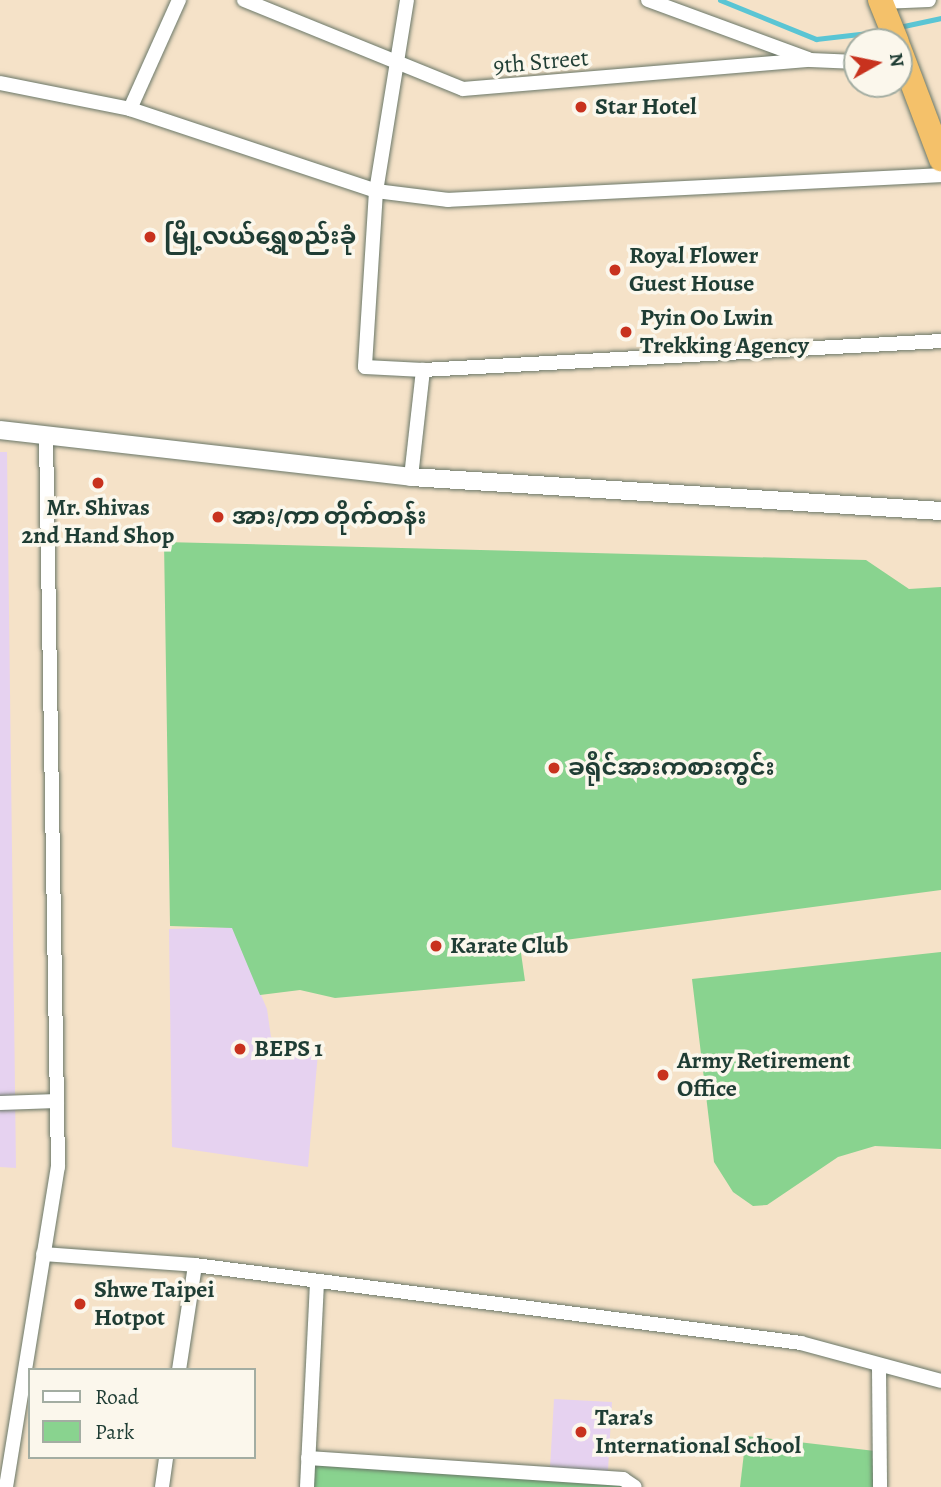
<!DOCTYPE html>
<meta charset="utf-8">
<style>
body{margin:0}
#map{position:relative;width:941px;height:1487px;overflow:hidden;background:#f5e2c8;font-family:Alegreya,"Noto Sans Myanmar",serif}
div>[style]{position:absolute}
[style*='--x']{left:calc(var(--x)*1px);top:calc(var(--y)*1px);width:calc(var(--w)*1px);rotate:calc(var(--a)*1deg)}
.built>*{inset:0;background:#e6d2f0}
.green>*{inset:0;background:#89d38f}
.stream>*{height:5px;margin:-2.5px;padding:0 2.5px;transform-origin:2.5px;border-radius:2.5px;background:#5ac5d4}
.roads{filter:drop-shadow(0 0 2px #6a7768) drop-shadow(0 0 2px #6a7768)}
.minor>*{height:14px;margin:-7px;padding:0 7px;transform-origin:7px;border-radius:7px;background:#fff}
.tertiary>*{height:18px;margin:-9px;padding:0 9px;transform-origin:9px;border-radius:9px;background:#fff}
.trunk>*{height:24px;margin:-12px;padding:0 12px;transform-origin:12px;border-radius:12px;background:#f4c16a}
.dots>*{width:19px;height:19px;translate:-50% -50%;box-sizing:border-box;border:4px solid #fbf7ec;border-radius:50%}
span{translate:-50% -50%;white-space:nowrap;text-align:center;line-height:1.15;-webkit-text-stroke:7px #fbf7ec;paint-order:stroke}
.street-label{font-size:24px;color:#1f3d34}
.poi-label{font-size:24px;color:#1f3d34;font-weight:700}
.left{translate:0 -50%;text-align:left}
.legend{position:absolute;left:28px;top:1368px;width:228px;height:91px;box-sizing:border-box;background:#fbf7ec;border:2px solid #a3ada2;margin:0;padding:9px 12px;list-style:none;font-size:21px;color:#1f3d34}
.legend li{display:flex;align-items:center;gap:14px;height:35px}
.legend b{width:35px;border:2px solid #a3ada2}
.north{position:absolute;left:843px;top:28px;width:70px;height:70px;box-sizing:border-box;background:#fbf7ec;border:2px solid #a3ada2;border-radius:50%;rotate:81deg;font-size:19px;font-weight:700;line-height:28px;text-align:center;color:#1f3d34}
.north::after{content:'';display:block;margin:auto;width:24px;height:32px;background:#c8321e;clip-path:polygon(50% 0,100% 100%,50% 72%,0 100%)}
</style>
<div id="map">
<div class="built">
<i style="clip-path:polygon(0 452px,7px 452px,16px 1168px,0 1167px)"></i>
<i style="clip-path:polygon(232px 927px,267px 1009px,271px 1037px,318px 1053px,308px 1167px,172px 1147px,169px 929px)"></i>
<i style="clip-path:polygon(554px 1399px,612px 1402px,608px 1471px,550px 1468px)"></i>
</div>
<div class="green">
<i style="clip-path:polygon(164px 542px,866px 560px,909px 589px,941px 587px,941px 890px,520px 946px,525px 981px,335px 998px,300px 990px,260px 995px,232px 928px,170px 926px)"></i>
<i style="clip-path:polygon(941px 952px,941px 1149px,875px 1146px,838px 1157px,767px 1205px,753px 1206px,733px 1192px,714px 1162px,692px 979px)"></i>
<i style="clip-path:polygon(746px 1436px,875px 1451px,876px 1487px,740px 1487px)"></i>
<i style="clip-path:polygon(314px 1462px,624px 1485px,624px 1487px,313px 1487px)"></i>
</div>
<div class="stream">
<i style="--x:720;--y:0;--w:104;--a:22.1"></i>
<i style="--x:816;--y:39;--w:70;--a:-6.5"></i>
<i style="--x:899;--y:27;--w:43;--a:-12.1"></i>
</div>
<div class="roads">
<div class="minor">
<i style="--x:244;--y:0;--w:236;--a:22.1"></i>
<i style="--x:463;--y:89;--w:348;--a:-4.8"></i>
<i style="--x:810;--y:60;--w:47;--a:2.4"></i>
<i style="--x:407;--y:0;--w:193;--a:99.2"></i>
<i style="--x:376;--y:191;--w:176;--a:93.6"></i>
<i style="--x:365;--y:367;--w:58;--a:3"></i>
<i style="--x:423;--y:370;--w:519;--a:-3.2"></i>
<i style="--x:648;--y:0;--w:171;--a:20.2"></i>
<i style="--x:881;--y:2;--w:48;--a:-2.4"></i>
<i style="--x:0;--y:83;--w:133;--a:11.3"></i>
<i style="--x:130;--y:109;--w:259;--a:18.4"></i>
<i style="--x:376;--y:191;--w:73;--a:7.1"></i>
<i style="--x:448;--y:200;--w:494;--a:-2.9"></i>
<i style="--x:130;--y:109;--w:120;--a:-65.8"></i>
<i style="--x:411;--y:477;--w:108;--a:-83.6"></i>
<i style="--x:0;--y:1103;--w:57;--a:-2"></i>
<i style="--x:43;--y:1254;--w:152;--a:4.1"></i>
<i style="--x:195;--y:1265;--w:611;--a:7.33"></i>
<i style="--x:801;--y:1343;--w:145;--a:15.2"></i>
<i style="--x:879;--y:1368;--w:119;--a:89.5"></i>
<i style="--x:179;--y:1370;--w:106;--a:-81.3"></i>
<i style="--x:308;--y:1458;--w:316;--a:3.8"></i>
<i style="--x:623;--y:1479;--w:14;--a:34"></i>
<i style="--x:6;--y:1487;--w:324;--a:-80.8"></i>
<i style="--x:58;--y:1167;--w:732;--a:-90.94"></i>
<i style="--x:162;--y:1487;--w:30;--a:-82"></i>
<i style="--x:307;--y:1487;--w:204;--a:-87.2"></i>
</div>
<div class="tertiary">
<i style="--x:0;--y:430;--w:414;--a:6.5"></i>
<i style="--x:411;--y:477;--w:531;--a:3.67"></i>
</div>
<div class="trunk">
<i style="--x:880;--y:0;--w:45;--a:68"></i>
<i style="--x:899;--y:48;--w:119;--a:69.3"></i>
</div>
</div>
<div class="dots">
<i style="left:581px;top:107px;background:#c8321e"></i>
<i style="left:150px;top:237px;background:#c8321e"></i>
<i style="left:615px;top:270px;background:#c8321e"></i>
<i style="left:626px;top:332px;background:#c8321e"></i>
<i style="left:98px;top:483px;background:#c8321e"></i>
<i style="left:218px;top:517px;background:#c8321e"></i>
<i style="left:554px;top:768px;background:#c8321e"></i>
<i style="left:436px;top:946px;background:#c8321e"></i>
<i style="left:240px;top:1049px;background:#c8321e"></i>
<i style="left:663px;top:1075px;background:#c8321e"></i>
<i style="left:80px;top:1304px;background:#c8321e"></i>
<i style="left:581px;top:1432px;background:#c8321e"></i>
</div>
<div class="street-label">
<span style="left:541px;top:62px;rotate:-5deg">9th Street</span>
</div>
<div class="poi-label">
<span class="left" style="left:595px;top:107px">Star Hotel</span>
<span class="left" style="left:164px;top:237px">မြို့လယ်ရွှေစည်းခုံ</span>
<span class="left" style="left:629px;top:270px">Royal Flower<br>Guest House</span>
<span class="left" style="left:640px;top:332px">Pyin Oo Lwin<br>Trekking Agency</span>
<span style="left:98px;top:522px">Mr. Shivas<br>2nd Hand Shop</span>
<span class="left" style="left:232px;top:517px">အား/ကာ တိုက်တန်း</span>
<span class="left" style="left:568px;top:768px">ခရိုင်အားကစားကွင်း</span>
<span class="left" style="left:450px;top:946px">Karate Club</span>
<span class="left" style="left:254px;top:1049px">BEPS 1</span>
<span class="left" style="left:677px;top:1075px">Army Retirement<br>Office</span>
<span class="left" style="left:94px;top:1304px">Shwe Taipei<br>Hotpot</span>
<span class="left" style="left:595px;top:1432px">Tara's<br>International School</span>
</div>
<ul class="legend">
<li><b style="height:9px;background:#fff"></b>Road</li>
<li><b style="height:19px;background:#89d38f"></b>Park</li>
</ul>
<div class="north">N</div>
</div>
